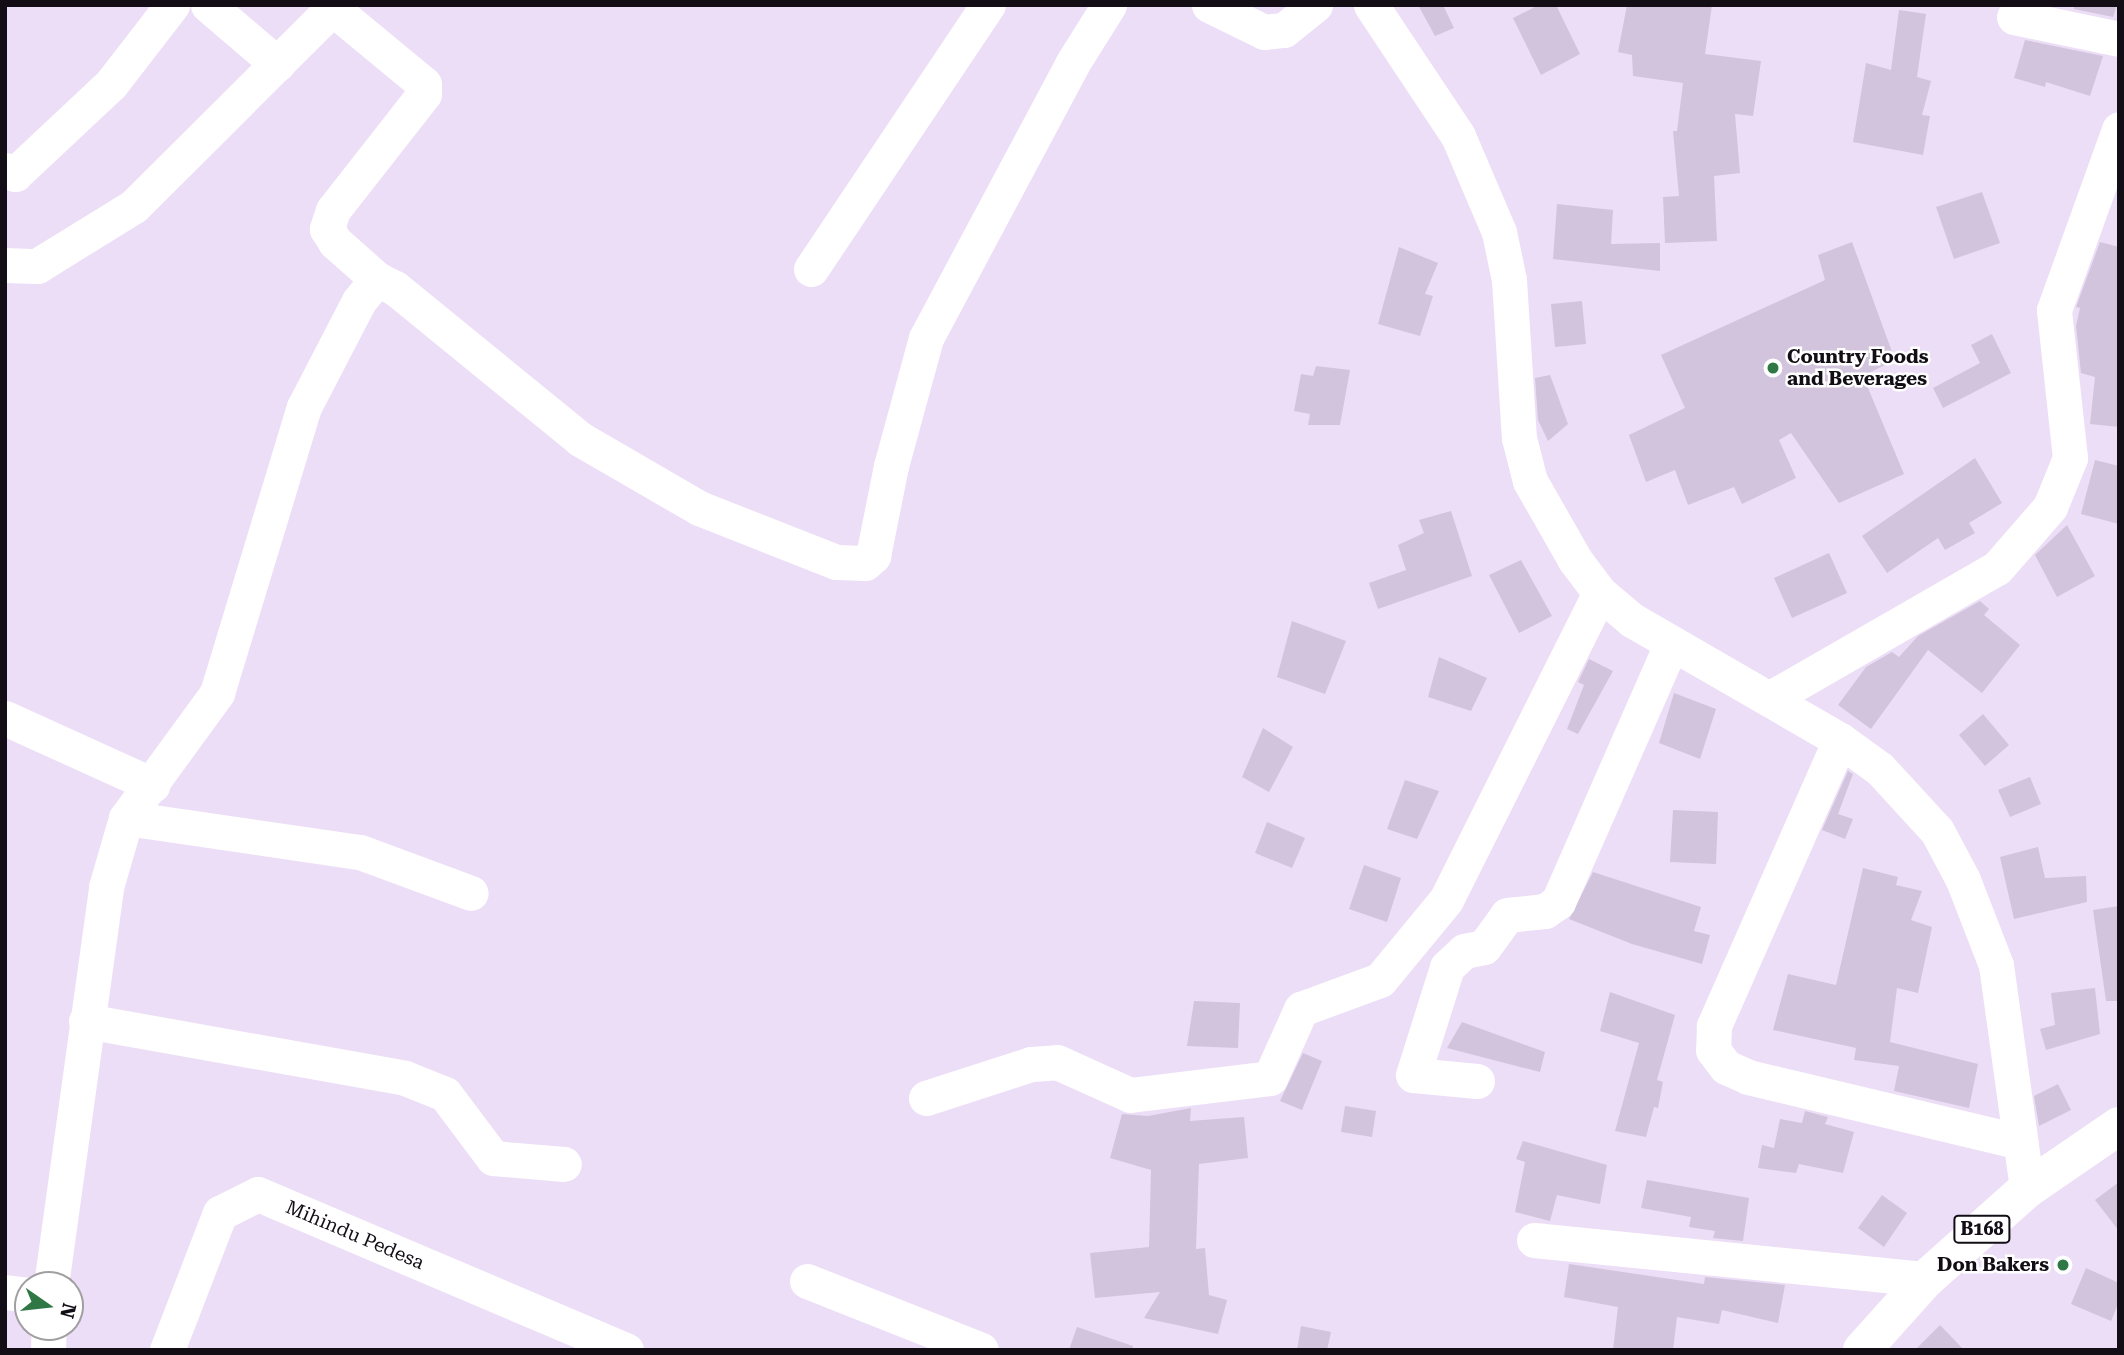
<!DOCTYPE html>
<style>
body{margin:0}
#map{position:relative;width:2124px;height:1355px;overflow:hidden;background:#eddef7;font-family:"Roboto Serif",serif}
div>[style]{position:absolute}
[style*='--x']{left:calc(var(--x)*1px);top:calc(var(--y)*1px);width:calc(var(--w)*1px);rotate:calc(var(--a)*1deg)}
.building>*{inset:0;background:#d2c4dc}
.minor>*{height:35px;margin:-17.5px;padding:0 17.5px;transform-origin:17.5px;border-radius:17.5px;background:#fff}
.major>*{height:38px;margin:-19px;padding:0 19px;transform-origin:19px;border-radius:19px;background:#fff}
.dots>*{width:19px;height:19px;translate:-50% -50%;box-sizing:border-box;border:4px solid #fff;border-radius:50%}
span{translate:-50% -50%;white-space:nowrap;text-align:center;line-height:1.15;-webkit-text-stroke:5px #fff;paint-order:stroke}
.shield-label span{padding:2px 5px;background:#fff;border:2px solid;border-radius:5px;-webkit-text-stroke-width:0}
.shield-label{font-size:18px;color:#130e16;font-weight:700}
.poi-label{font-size:19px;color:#130e16;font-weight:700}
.left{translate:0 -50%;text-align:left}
.right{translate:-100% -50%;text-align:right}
.street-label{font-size:19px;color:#130e16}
.frame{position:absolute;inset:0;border:7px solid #130e16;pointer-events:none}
.north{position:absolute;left:14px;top:1271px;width:70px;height:70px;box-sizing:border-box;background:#fff;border:2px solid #a19fa2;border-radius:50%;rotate:104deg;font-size:19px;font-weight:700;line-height:28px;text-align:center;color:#130e16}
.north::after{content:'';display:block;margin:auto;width:24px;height:32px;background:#2f7846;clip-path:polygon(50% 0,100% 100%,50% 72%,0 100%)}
</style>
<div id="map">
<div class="building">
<i style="clip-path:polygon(1418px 5px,1443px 5px,1454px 28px,1435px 36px)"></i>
<i style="clip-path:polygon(1539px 5px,1556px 5px,1580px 54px,1541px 75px,1513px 18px)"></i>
<i style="clip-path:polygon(1627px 5px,1712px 5px,1705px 54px,1761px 61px,1753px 116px,1735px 114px,1740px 173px,1714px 176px,1717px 241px,1665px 243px,1663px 197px,1679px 196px,1673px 131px,1677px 131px,1683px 83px,1633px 76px,1632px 55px,1618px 52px)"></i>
<i style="clip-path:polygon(2074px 5px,2117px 5px,2113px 17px,2074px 9px)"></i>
<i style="clip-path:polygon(1899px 10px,1926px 14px,1917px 77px,1931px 81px,1922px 115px,1930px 116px,1923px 155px,1853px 142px,1866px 63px,1891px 70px)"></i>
<i style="clip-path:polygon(2025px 40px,2103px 56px,2090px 96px,2046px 82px,2045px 87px,2014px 78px)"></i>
<i style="clip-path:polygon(1982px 192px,2000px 243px,1954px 259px,1936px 207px)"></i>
<i style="clip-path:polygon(1557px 204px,1613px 210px,1611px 244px,1660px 243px,1660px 271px,1553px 259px)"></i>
<i style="clip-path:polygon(1852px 242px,1895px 360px,1863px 376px,1904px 474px,1839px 503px,1791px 433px,1779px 440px,1796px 478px,1742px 504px,1734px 487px,1688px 505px,1675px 470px,1646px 482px,1629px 435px,1685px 408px,1661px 355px,1825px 280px,1818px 255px)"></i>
<i style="clip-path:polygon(2100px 242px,2119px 247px,2119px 427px,2090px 424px,2095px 377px,2081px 373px,2076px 326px,2080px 308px,2076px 307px)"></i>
<i style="clip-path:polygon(1399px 247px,1438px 263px,1425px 294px,1433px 296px,1420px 336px,1378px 324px)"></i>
<i style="clip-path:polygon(1582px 301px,1586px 344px,1555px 347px,1551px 304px)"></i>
<i style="clip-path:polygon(1992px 334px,2011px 373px,1943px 408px,1933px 388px,1980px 363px,1971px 345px)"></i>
<i style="clip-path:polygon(1316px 366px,1350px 370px,1340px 425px,1308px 425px,1310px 414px,1294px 411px,1301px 374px,1313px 376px)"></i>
<i style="clip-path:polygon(1550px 375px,1568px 424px,1548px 441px,1538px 420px,1535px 378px)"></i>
<i style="clip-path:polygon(1975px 458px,2002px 503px,1969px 523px,1975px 533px,1945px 550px,1938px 538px,1887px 573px,1862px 536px)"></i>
<i style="clip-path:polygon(2095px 460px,2119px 466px,2119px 524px,2081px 514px)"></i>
<i style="clip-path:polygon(1451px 511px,1472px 576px,1378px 609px,1369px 583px,1406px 570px,1398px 545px,1424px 533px,1419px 520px)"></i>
<i style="clip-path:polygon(2067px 525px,2095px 576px,2057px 597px,2035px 555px)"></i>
<i style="clip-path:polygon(1829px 553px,1847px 593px,1792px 618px,1774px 578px)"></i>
<i style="clip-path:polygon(1521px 560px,1552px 616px,1519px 633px,1489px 575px)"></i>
<i style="clip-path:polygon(1980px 601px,1989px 609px,1984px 615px,2020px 645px,1982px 693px,1928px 650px,1871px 729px,1838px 705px,1866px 667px,1892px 652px,1899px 657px,1918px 636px)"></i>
<i style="clip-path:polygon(1292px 621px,1346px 641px,1325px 694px,1277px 677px)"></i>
<i style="clip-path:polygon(1439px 657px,1487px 678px,1471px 711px,1428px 697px)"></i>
<i style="clip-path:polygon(1589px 659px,1613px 671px,1578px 734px,1567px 729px,1584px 685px,1578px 682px)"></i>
<i style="clip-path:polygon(1674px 693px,1716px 709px,1700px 759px,1659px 743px)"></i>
<i style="clip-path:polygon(1983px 714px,2009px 745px,1985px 766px,1959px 735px)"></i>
<i style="clip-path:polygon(1263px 728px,1293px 747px,1269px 792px,1242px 777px)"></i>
<i style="clip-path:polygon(1848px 771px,1853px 774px,1838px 814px,1853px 819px,1845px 839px,1822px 830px)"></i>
<i style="clip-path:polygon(2030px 777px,2041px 804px,2010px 817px,1998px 790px)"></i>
<i style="clip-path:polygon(1405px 780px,1439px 791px,1417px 839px,1387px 829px)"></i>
<i style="clip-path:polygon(1673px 810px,1718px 812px,1716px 864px,1670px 862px)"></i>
<i style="clip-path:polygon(1267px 822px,1305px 838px,1292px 868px,1255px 853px)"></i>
<i style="clip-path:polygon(2038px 847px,2045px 878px,2086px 876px,2087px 902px,2014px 919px,2000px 857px)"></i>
<i style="clip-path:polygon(1364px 865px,1401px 878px,1387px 922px,1349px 909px)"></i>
<i style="clip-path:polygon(1863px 868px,1898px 877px,1896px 885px,1922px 891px,1911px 920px,1932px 927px,1918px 993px,1897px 988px,1890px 1042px,1978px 1064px,1969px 1108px,1894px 1091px,1899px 1066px,1854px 1060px,1856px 1048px,1773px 1030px,1788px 974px,1836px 985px)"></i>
<i style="clip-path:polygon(1593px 872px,1701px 907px,1694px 931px,1710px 935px,1702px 964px,1632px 944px,1569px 919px)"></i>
<i style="clip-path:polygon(2119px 906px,2119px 1001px,2106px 1001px,2093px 910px)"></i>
<i style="clip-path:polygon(2095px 988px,2100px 1034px,2046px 1050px,2040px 1029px,2055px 1025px,2051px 993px)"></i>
<i style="clip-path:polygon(1610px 992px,1675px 1015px,1657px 1080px,1663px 1082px,1658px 1108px,1654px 1107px,1646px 1137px,1615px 1131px,1639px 1043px,1600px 1031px)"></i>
<i style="clip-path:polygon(1194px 1001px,1240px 1003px,1238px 1048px,1187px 1046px)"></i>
<i style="clip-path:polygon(1462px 1022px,1545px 1052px,1540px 1072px,1447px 1048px)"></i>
<i style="clip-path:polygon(1303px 1053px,1322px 1061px,1302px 1110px,1280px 1101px)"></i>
<i style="clip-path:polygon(2058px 1084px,2071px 1110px,2039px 1126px,2034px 1096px)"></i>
<i style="clip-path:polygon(1345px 1106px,1376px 1111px,1372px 1137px,1341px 1132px)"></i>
<i style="clip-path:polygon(1191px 1108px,1190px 1121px,1244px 1117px,1248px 1158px,1199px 1164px,1196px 1249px,1205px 1248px,1209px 1295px,1227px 1300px,1218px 1334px,1144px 1318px,1160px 1292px,1095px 1298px,1090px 1253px,1149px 1247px,1151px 1170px,1110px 1158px,1122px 1114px,1148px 1116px)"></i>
<i style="clip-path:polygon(1805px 1111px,1828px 1117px,1825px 1124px,1854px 1132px,1843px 1173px,1799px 1164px,1796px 1173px,1758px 1168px,1762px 1145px,1774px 1148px,1780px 1119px,1802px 1123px)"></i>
<i style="clip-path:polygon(1523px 1141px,1607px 1165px,1600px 1204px,1557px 1195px,1550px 1221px,1515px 1212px,1525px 1162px,1516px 1159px)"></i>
<i style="clip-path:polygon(1647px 1180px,1749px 1198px,1743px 1241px,1713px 1238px,1715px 1231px,1689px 1227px,1691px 1217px,1641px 1208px)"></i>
<i style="clip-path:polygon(2119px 1182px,2119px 1231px,2095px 1200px)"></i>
<i style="clip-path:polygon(1882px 1195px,1907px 1213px,1884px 1247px,1858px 1228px)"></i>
<i style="clip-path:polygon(1569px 1264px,1704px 1284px,1705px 1277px,1785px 1285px,1778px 1323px,1722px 1310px,1719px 1324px,1677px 1317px,1673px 1350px,1613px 1350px,1618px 1307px,1564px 1297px)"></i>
<i style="clip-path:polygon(2086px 1268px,2119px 1283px,2119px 1302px,2111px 1321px,2071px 1304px)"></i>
<i style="clip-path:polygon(1940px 1325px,1964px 1350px,1915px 1350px)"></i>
<i style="clip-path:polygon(1301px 1326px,1331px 1332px,1327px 1350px,1297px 1350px)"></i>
<i style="clip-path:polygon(1077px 1327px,1133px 1346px,1133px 1350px,1069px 1350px)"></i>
</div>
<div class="minor">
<i style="--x:208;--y:5;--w:91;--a:40.5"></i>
<i style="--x:1209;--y:5;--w:61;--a:26.1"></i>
<i style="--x:1264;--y:32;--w:20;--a:-6"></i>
<i style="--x:1284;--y:30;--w:40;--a:-39"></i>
<i style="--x:1371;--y:5;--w:157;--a:56.4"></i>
<i style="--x:1458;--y:136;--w:104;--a:66.9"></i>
<i style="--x:1499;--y:232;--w:49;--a:78.2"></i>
<i style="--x:1509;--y:280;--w:158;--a:86.4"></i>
<i style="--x:1519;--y:438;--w:44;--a:75.7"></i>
<i style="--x:1530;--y:481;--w:91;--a:60.3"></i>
<i style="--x:1575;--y:560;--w:41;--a:52.9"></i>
<i style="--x:1600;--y:593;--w:42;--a:40.2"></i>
<i style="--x:1632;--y:620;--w:240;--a:30"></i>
<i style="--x:1840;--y:740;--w:49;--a:35.9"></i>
<i style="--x:1880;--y:769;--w:84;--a:47.4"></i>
<i style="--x:1937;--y:831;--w:55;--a:62"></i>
<i style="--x:1963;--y:880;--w:91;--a:68.8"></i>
<i style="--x:1996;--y:965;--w:226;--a:82.1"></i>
<i style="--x:332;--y:8;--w:119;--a:39.6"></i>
<i style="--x:424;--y:84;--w:10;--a:90"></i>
<i style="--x:424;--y:94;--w:147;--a:128.1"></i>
<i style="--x:333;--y:210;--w:20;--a:108"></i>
<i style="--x:327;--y:229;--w:15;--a:58"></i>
<i style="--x:335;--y:242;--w:56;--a:41.4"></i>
<i style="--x:2014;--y:17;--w:107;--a:11.8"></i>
<i style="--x:5;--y:170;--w:11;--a:22"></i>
<i style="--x:15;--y:174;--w:132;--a:-43.2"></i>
<i style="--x:111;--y:84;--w:100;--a:-52.3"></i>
<i style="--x:5;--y:265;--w:32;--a:2"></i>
<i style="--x:37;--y:266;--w:114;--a:-31.7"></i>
<i style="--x:134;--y:206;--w:285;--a:-44.9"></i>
<i style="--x:811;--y:269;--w:318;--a:-56.2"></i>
<i style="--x:1769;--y:699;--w:263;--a:-29.9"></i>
<i style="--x:1997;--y:568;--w:81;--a:-49"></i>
<i style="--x:2050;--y:507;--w:53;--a:-67.8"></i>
<i style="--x:2070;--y:458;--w:149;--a:-96.2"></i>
<i style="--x:2054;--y:310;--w:192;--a:-70.2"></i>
<i style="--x:5;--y:718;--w:162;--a:24.4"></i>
<i style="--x:1840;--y:740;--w:313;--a:113.8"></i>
<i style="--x:1714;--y:1026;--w:24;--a:92"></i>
<i style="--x:1713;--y:1050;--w:21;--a:53"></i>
<i style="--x:1726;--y:1067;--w:24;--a:24"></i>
<i style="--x:1748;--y:1077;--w:280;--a:13.4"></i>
<i style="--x:126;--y:818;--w:236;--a:8.3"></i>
<i style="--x:360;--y:852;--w:118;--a:20.3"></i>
<i style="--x:86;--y:1021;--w:324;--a:10.1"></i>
<i style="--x:405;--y:1078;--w:43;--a:21.8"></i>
<i style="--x:445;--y:1094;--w:80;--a:53.1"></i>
<i style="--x:493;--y:1158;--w:71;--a:4.8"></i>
<i style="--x:1477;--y:1081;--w:64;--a:-174.6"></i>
<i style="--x:1413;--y:1075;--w:113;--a:-72.5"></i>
<i style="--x:1447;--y:967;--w:23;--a:-43"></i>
<i style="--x:1464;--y:951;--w:20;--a:-11"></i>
<i style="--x:1484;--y:947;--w:39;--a:-54"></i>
<i style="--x:1507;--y:915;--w:38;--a:-6"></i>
<i style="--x:1545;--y:911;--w:16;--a:-35"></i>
<i style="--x:1558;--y:902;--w:281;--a:-66.3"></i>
<i style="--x:926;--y:1098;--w:110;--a:-17.9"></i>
<i style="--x:1031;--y:1064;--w:26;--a:-4"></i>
<i style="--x:1057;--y:1062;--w:80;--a:24.3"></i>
<i style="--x:1130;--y:1095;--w:141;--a:-6.9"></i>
<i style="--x:1270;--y:1078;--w:76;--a:-65.8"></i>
<i style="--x:1301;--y:1009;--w:84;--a:-20.2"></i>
<i style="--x:1380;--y:980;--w:104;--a:-50.5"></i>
<i style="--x:1446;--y:900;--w:343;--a:-63.4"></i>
<i style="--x:1534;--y:1240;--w:394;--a:5.7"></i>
<i style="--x:807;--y:1281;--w:187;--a:21.6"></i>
<i style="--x:51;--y:1285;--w:402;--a:-82.1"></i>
<i style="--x:106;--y:887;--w:72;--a:-73.8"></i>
<i style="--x:126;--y:818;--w:155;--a:-53.9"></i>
<i style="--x:217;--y:693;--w:299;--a:-73.1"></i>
<i style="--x:304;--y:407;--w:119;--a:-62.6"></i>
<i style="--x:359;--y:301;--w:28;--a:-51"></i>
<i style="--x:377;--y:279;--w:20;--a:27"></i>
<i style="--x:395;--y:288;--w:239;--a:39.2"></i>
<i style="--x:580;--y:439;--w:138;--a:30.1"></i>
<i style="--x:699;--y:508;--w:147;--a:21.5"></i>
<i style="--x:836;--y:562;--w:29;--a:2"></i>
<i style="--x:865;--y:563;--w:11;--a:-41"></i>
<i style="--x:873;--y:556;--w:92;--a:-78.7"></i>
<i style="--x:891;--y:466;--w:133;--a:-74.7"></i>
<i style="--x:926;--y:338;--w:310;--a:-61.9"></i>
<i style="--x:1072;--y:64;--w:70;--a:-57.9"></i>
<i style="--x:5;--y:1292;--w:23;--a:7"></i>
<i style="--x:48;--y:1350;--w:23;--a:-88"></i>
<i style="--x:167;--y:1350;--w:147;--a:-68.9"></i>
<i style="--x:220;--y:1213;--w:42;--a:-26.6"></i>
<i style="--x:258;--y:1194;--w:400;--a:23"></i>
</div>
<div class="major">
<i style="--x:1862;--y:1350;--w:96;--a:-48"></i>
<i style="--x:1926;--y:1279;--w:135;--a:-41.7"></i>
<i style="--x:2027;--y:1189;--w:112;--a:-34.4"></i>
</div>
<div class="dots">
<i style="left:1773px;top:368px;background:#2f7846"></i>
<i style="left:2063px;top:1265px;background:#2f7846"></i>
</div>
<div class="shield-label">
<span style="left:1982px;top:1229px">B168</span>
</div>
<div class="poi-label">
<span class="left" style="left:1787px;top:368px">Country Foods<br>and Beverages</span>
<span class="right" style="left:2049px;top:1265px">Don Bakers</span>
</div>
<div class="street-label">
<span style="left:355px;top:1235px;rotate:23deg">Mihindu Pedesa</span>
</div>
<div class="frame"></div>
<div class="north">N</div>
</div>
